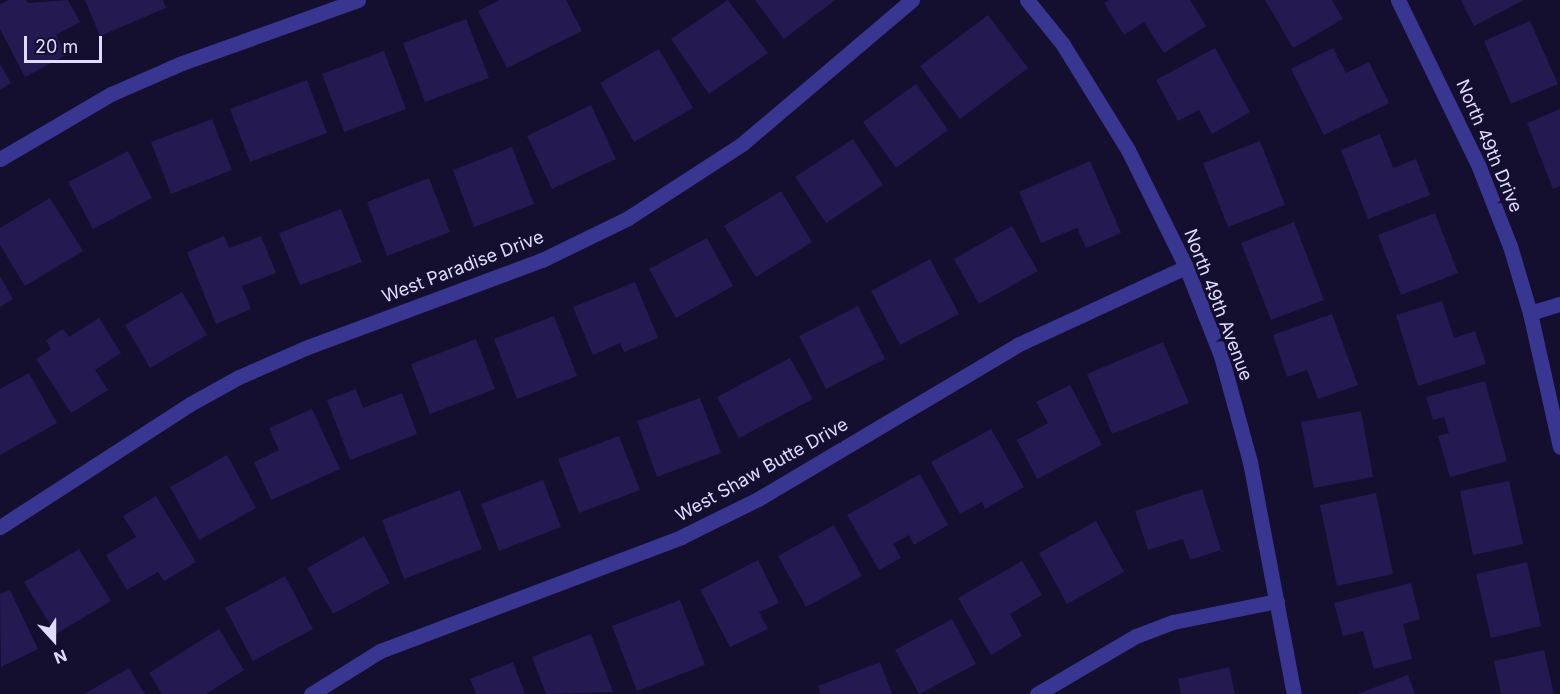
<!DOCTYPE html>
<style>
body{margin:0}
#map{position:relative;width:1560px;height:694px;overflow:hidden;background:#140f2e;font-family:Inter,sans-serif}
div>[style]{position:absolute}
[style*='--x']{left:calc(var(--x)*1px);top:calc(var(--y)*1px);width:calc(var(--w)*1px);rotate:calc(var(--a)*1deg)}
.building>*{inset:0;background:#241951}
.minor>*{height:15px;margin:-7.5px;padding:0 7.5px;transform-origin:7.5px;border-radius:7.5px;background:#383691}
span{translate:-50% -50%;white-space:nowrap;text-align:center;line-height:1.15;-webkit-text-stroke:6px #140f2e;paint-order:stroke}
.street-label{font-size:18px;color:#dfdcff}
.north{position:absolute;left:24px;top:610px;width:60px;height:60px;-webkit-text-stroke:4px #140f2e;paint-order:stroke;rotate:159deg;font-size:16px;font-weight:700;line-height:24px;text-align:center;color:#dfdcff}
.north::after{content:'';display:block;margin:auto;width:21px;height:27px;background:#dfdcff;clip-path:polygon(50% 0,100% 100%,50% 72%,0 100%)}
.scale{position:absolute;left:24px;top:36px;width:78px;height:27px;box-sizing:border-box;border:3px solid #dfdcff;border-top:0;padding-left:8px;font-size:18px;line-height:21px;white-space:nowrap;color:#dfdcff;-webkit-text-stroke:4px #140f2e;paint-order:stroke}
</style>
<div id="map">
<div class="building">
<i style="clip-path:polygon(9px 0,26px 0,28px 3px,68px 0,80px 22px,56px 35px,66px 55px,25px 77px,0 29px,0 4px)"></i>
<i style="clip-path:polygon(85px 0,163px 0,166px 8px,100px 36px)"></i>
<i style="clip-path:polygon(500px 0,566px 0,582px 31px,507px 68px,478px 11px)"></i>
<i style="clip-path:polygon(728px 0,768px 53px,709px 94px,671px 39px)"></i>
<i style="clip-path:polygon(755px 0,835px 0,784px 39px)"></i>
<i style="clip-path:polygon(1109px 0,1190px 0,1206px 26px,1164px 53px,1144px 22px,1124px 35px,1104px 3px)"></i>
<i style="clip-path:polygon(1265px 0,1332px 0,1343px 19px,1293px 48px)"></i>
<i style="clip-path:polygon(1461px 0,1524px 0,1474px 26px)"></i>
<i style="clip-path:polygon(988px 15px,1028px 68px,960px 119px,920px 66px)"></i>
<i style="clip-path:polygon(466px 19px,489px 78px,425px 102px,403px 43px)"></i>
<i style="clip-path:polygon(1530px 21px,1558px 84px,1511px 104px,1484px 41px)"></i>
<i style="clip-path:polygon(1215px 48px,1250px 112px,1212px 134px,1199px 110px,1178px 121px,1156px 80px)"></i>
<i style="clip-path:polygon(1333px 48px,1346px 73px,1369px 62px,1389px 103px,1324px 135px,1291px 69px)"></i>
<i style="clip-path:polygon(659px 49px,693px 108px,634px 142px,600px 83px)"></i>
<i style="clip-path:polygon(384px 51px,406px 109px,344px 132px,322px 74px)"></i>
<i style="clip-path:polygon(0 64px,11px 83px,0 90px)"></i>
<i style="clip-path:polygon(307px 80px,327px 133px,250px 162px,230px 109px)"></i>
<i style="clip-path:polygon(916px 84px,948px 130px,896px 168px,863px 122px)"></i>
<i style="clip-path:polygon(591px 105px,616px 159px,552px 189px,527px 136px)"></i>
<i style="clip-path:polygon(1560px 109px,1560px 186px,1553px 189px,1527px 123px)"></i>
<i style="clip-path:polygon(212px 119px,232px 170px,171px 194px,151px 142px)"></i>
<i style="clip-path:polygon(1380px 134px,1393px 168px,1416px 159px,1430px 195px,1368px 219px,1341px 150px)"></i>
<i style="clip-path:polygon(853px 139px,883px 185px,826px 223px,795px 177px)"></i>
<i style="clip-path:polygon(1260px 141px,1285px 205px,1228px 227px,1203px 163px)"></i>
<i style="clip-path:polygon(512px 147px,534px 204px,474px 227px,453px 170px)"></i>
<i style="clip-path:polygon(128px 151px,152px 198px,93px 229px,68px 182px)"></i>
<i style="clip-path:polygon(1090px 161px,1121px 233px,1086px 248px,1077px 228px,1041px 243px,1019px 192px)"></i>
<i style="clip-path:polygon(429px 178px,450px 232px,387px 256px,367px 202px)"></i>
<i style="clip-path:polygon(781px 191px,812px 242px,756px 277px,724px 226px)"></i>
<i style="clip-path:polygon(50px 198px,83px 251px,25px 286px,0 245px,0 228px)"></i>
<i style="clip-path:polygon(341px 209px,362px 262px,300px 285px,279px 233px)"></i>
<i style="clip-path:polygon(1435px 213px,1458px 273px,1401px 295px,1378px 235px)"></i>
<i style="clip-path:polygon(1294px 222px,1324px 300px,1271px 320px,1241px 243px)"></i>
<i style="clip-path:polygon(1012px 226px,1038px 271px,979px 304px,954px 259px)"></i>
<i style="clip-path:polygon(224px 236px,229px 248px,261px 236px,276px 273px,242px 286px,251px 309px,216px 324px,187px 252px)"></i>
<i style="clip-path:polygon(707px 238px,733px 286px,676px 318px,649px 269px)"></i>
<i style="clip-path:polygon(930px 259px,959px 314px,900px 345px,871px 291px)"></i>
<i style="clip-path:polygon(0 276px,13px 299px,0 307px)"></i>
<i style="clip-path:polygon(635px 282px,658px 338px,624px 352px,620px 343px,593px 355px,573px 307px)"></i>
<i style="clip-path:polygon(182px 292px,207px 335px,150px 368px,125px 325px)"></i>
<i style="clip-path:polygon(1442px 301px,1454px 338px,1475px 331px,1486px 364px,1418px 386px,1396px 315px)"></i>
<i style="clip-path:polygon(858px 306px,885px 359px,826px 389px,799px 336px)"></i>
<i style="clip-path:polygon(1332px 314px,1358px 385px,1318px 399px,1307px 370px,1287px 377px,1273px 335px)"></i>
<i style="clip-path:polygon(554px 316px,577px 376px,517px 399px,494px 339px)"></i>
<i style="clip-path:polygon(99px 318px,121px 353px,95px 370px,108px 390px,71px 413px,36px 359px,51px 349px,46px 340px,63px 329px,69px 337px)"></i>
<i style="clip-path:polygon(476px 339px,495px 389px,430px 414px,411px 364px)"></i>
<i style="clip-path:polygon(1163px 342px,1189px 403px,1112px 434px,1087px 374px)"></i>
<i style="clip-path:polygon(790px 358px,813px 399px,739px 438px,717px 397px)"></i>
<i style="clip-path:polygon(29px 373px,57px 423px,0 455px,0 389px)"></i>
<i style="clip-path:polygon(1485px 381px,1507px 461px,1450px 477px,1438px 436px,1449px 433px,1444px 417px,1433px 420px,1426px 397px)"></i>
<i style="clip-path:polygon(1070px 385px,1102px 445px,1037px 479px,1017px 440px,1048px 423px,1036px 402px)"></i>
<i style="clip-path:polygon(356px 389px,363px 408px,402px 393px,417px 434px,350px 460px,327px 400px)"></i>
<i style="clip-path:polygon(700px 398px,721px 453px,657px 477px,637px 421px)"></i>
<i style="clip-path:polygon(312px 409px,340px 469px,271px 500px,254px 462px,279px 450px,269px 428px)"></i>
<i style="clip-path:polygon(1361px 411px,1373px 477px,1314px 488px,1301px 422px)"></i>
<i style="clip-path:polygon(991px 429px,1024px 487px,985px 509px,982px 502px,960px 514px,931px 462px)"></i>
<i style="clip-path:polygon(619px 436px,640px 490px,579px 513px,558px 459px)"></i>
<i style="clip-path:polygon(227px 455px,256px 508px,199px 540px,170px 487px)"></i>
<i style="clip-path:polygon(920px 474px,948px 525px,914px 545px,909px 535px,893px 544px,901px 558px,879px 570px,847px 515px)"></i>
<i style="clip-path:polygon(543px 480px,561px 527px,499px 551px,481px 504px)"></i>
<i style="clip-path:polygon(1509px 481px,1523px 544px,1473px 555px,1460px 491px)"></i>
<i style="clip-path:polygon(1202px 489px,1221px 550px,1190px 560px,1183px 539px,1148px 550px,1135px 511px)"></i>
<i style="clip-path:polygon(460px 490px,482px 549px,404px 579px,382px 520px)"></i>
<i style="clip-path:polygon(1376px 493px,1393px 574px,1337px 586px,1320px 505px)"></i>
<i style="clip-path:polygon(156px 496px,196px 562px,164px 581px,158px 572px,127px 590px,106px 555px,136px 537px,123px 516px)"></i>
<i style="clip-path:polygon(1096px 521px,1124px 572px,1067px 604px,1039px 553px)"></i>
<i style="clip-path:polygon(834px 525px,862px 576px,806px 607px,778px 556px)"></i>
<i style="clip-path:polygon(364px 536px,390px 583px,333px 614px,307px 568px)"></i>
<i style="clip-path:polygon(79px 549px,111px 601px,56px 634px,24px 582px)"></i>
<i style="clip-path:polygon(758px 560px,779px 603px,759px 612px,768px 629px,730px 647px,700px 590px)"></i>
<i style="clip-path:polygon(1022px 561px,1042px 595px,1010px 614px,1022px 636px,991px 655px,958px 598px)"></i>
<i style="clip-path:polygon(1527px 562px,1541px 626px,1491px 638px,1476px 574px)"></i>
<i style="clip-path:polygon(285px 576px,313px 629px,253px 661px,225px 608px)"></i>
<i style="clip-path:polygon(1411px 583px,1420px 619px,1403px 624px,1412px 659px,1374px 669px,1363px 631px,1343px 636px,1334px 603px)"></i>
<i style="clip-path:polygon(10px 590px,38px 649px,1px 667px,0 594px)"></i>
<i style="clip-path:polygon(680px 600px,705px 665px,637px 691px,612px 626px)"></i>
<i style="clip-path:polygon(952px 619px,976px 664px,919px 694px,895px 650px)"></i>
<i style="clip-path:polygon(219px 629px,244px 670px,206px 694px,162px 694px,149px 673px)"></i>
<i style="clip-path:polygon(591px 634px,613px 692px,546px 694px,532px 657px)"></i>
<i style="clip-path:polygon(1544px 650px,1554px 694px,1501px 694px,1494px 661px)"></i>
<i style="clip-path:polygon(513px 662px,525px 694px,476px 694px,470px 679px)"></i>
<i style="clip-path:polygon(880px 662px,892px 694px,821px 694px,818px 686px)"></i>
<i style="clip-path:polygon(1229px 667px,1235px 694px,1181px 694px,1178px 679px)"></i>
<i style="clip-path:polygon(129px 668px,145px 694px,84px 694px)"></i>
<i style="clip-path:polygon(1408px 675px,1415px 694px,1357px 694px)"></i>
</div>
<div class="minor">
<i style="--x:1027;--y:0;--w:55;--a:50.9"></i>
<i style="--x:1062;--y:43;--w:126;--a:58.3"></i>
<i style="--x:1128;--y:150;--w:131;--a:63.6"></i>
<i style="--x:1186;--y:267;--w:96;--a:68.5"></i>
<i style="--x:1221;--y:356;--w:110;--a:74.7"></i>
<i style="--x:1250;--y:462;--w:236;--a:79.3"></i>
<i style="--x:1398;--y:0;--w:186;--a:64.1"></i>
<i style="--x:1479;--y:167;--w:85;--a:68.6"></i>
<i style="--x:1510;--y:246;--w:70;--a:73.4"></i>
<i style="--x:1530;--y:313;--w:137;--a:77.4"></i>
<i style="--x:0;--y:159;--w:129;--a:-30.4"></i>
<i style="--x:111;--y:94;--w:77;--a:-23.6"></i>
<i style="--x:182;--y:63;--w:187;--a:-19.7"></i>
<i style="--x:1530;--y:313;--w:31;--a:-17"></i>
<i style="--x:0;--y:527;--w:226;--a:-32.9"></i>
<i style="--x:190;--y:404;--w:56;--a:-28.9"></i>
<i style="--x:239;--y:377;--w:72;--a:-23.7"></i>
<i style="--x:305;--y:348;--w:253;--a:-20.4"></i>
<i style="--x:542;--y:260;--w:96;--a:-26"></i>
<i style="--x:628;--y:218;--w:136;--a:-33"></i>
<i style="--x:742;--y:144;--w:223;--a:-40.3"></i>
<i style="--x:311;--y:694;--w:81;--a:-31.9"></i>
<i style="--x:380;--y:651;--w:322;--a:-20.7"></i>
<i style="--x:681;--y:537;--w:86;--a:-26.3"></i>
<i style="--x:758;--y:499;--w:301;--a:-30.7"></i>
<i style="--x:1017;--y:345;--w:186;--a:-24.8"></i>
<i style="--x:1037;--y:694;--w:115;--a:-30.4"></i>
<i style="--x:1136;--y:636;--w:40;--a:-21"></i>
<i style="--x:1173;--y:622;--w:106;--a:-11.4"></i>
</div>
<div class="street-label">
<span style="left:1489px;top:146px;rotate:67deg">North 49th Drive</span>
<span style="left:463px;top:267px;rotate:-21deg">West Paradise Drive</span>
<span style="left:1218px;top:305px;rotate:69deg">North 49th Avenue</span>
<span style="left:762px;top:470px;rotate:-29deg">West Shaw Butte Drive</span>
</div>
<div class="north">N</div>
<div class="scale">20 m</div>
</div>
